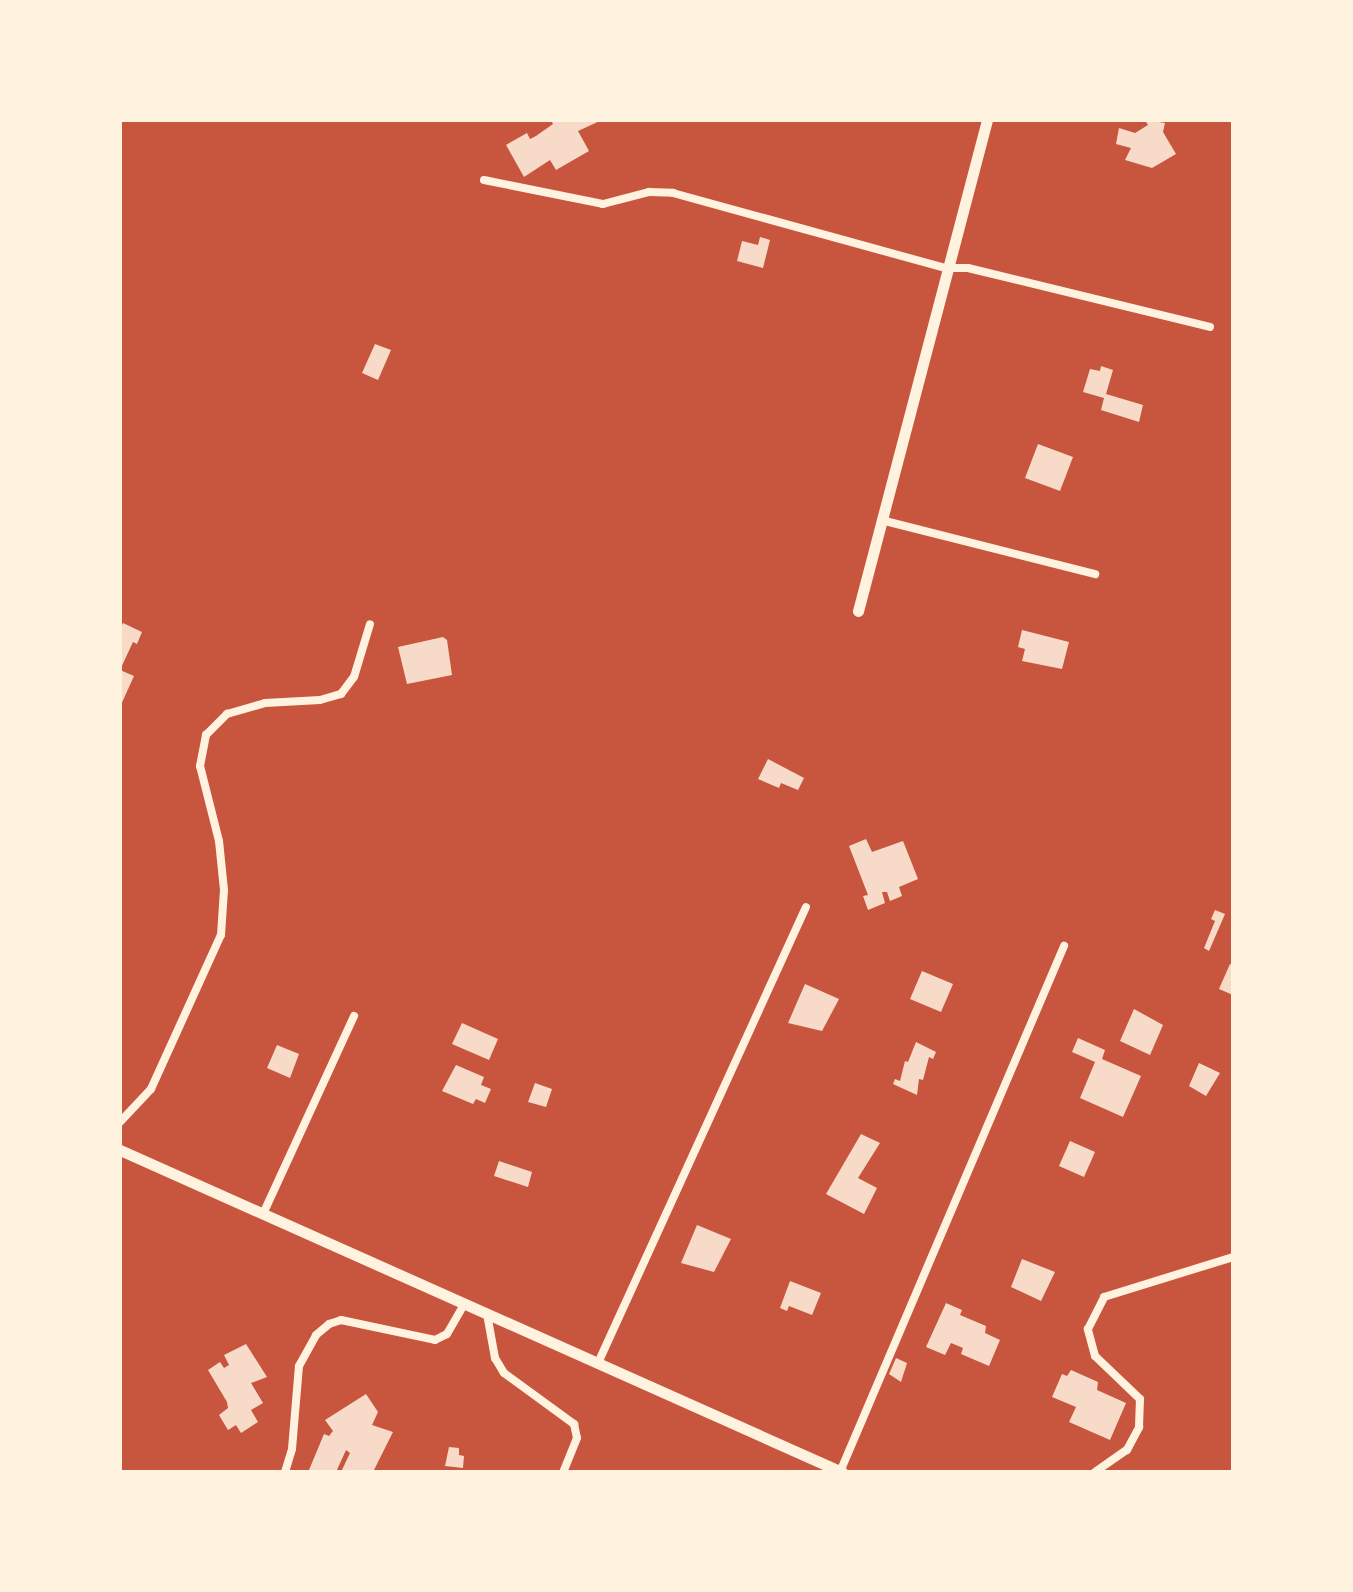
<!DOCTYPE html>
<style>
body{margin:0}
#map{position:relative;width:1353px;height:1592px;overflow:hidden;background:#c8553d;font-family:Barlow,sans-serif}
div>[style]{position:absolute}
[style*='--x']{left:calc(var(--x)*1px);top:calc(var(--y)*1px);width:calc(var(--w)*1px);rotate:calc(var(--a)*1deg)}
.building>*{inset:0;background:#f7dbc8}
.minor>*{height:8px;margin:-4px;padding:0 4px;transform-origin:4px;border-radius:4px;background:#fff3e0}
.tertiary>*{height:11px;margin:-5.5px;padding:0 5.5px;transform-origin:5.5px;border-radius:5.5px;background:#fff3e0}
span{translate:-50% -50%;white-space:nowrap;text-align:center;line-height:1.15;-webkit-text-stroke:6px #fff3e0;paint-order:stroke}
.frame{position:absolute;inset:0;border:122px solid #fff3e0;pointer-events:none}
</style>
<div id="map">
<div class="building">
<i style="clip-path:polygon(551px 120px,602px 120px,578px 131px,589px 151px,556px 170px,550px 160px,524px 177px,506px 145px,527px 133px,530px 139px,536px 136px,553px 124px)"></i>
<i style="clip-path:polygon(1145px 120px,1165px 123px,1163px 132px,1176px 154px,1152px 168px,1125px 160px,1131px 148px,1116px 144px,1119px 128px,1135px 133px,1148px 125px)"></i>
<i style="clip-path:polygon(760px 237px,770px 240px,763px 268px,737px 261px,742px 241px,758px 245px)"></i>
<i style="clip-path:polygon(375px 344px,391px 350px,378px 380px,362px 373px)"></i>
<i style="clip-path:polygon(1101px 366px,1113px 370px,1106px 394px,1143px 405px,1139px 422px,1101px 410px,1104px 398px,1083px 392px,1090px 369px,1100px 371px)"></i>
<i style="clip-path:polygon(1038px 444px,1073px 457px,1060px 491px,1025px 478px)"></i>
<i style="clip-path:polygon(123px 623px,142px 632px,137px 644px,133px 642px,120px 670px,134px 676px,120px 707px,120px 630px)"></i>
<i style="clip-path:polygon(1022px 630px,1069px 642px,1062px 669px,1022px 661px,1025px 649px,1018px 647px)"></i>
<i style="clip-path:polygon(443px 637px,447px 640px,452px 675px,407px 684px,398px 647px)"></i>
<i style="clip-path:polygon(768px 759px,804px 778px,798px 790px,781px 783px,779px 788px,758px 779px)"></i>
<i style="clip-path:polygon(866px 839px,872px 852px,903px 841px,918px 879px,899px 887px,902px 896px,890px 901px,887px 892px,882px 892px,885px 903px,868px 910px,863px 896px,868px 895px,849px 846px)"></i>
<i style="clip-path:polygon(1215px 910px,1225px 914px,1209px 951px,1204px 948px,1215px 921px,1211px 919px)"></i>
<i style="clip-path:polygon(1230px 964px,1233px 965px,1233px 995px,1219px 989px)"></i>
<i style="clip-path:polygon(922px 971px,953px 984px,941px 1012px,910px 999px)"></i>
<i style="clip-path:polygon(805px 984px,839px 999px,822px 1031px,788px 1023px)"></i>
<i style="clip-path:polygon(1134px 1009px,1163px 1025px,1150px 1055px,1120px 1041px)"></i>
<i style="clip-path:polygon(462px 1023px,498px 1039px,489px 1060px,452px 1044px)"></i>
<i style="clip-path:polygon(1078px 1038px,1105px 1050px,1102px 1059px,1141px 1076px,1123px 1117px,1080px 1098px,1095px 1062px,1072px 1052px)"></i>
<i style="clip-path:polygon(916px 1042px,936px 1052px,933px 1059px,929px 1057px,923px 1080px,919px 1079px,917px 1095px,893px 1084px,895px 1079px,900px 1081px,905px 1061px,908px 1062px)"></i>
<i style="clip-path:polygon(277px 1045px,299px 1054px,290px 1078px,267px 1068px)"></i>
<i style="clip-path:polygon(1199px 1063px,1220px 1073px,1206px 1096px,1189px 1086px)"></i>
<i style="clip-path:polygon(456px 1065px,484px 1077px,481px 1085px,491px 1089px,485px 1103px,476px 1099px,473px 1104px,442px 1091px)"></i>
<i style="clip-path:polygon(535px 1083px,552px 1089px,546px 1107px,528px 1102px)"></i>
<i style="clip-path:polygon(861px 1134px,880px 1143px,858px 1178px,877px 1188px,864px 1214px,826px 1194px)"></i>
<i style="clip-path:polygon(1070px 1141px,1095px 1152px,1084px 1177px,1059px 1166px)"></i>
<i style="clip-path:polygon(499px 1161px,532px 1172px,528px 1187px,494px 1176px)"></i>
<i style="clip-path:polygon(697px 1225px,731px 1239px,714px 1272px,681px 1263px)"></i>
<i style="clip-path:polygon(1022px 1259px,1055px 1272px,1041px 1301px,1011px 1287px)"></i>
<i style="clip-path:polygon(790px 1281px,821px 1293px,812px 1315px,789px 1306px,787px 1311px,780px 1308px)"></i>
<i style="clip-path:polygon(946px 1303px,962px 1310px,960px 1315px,986px 1326px,985px 1333px,1000px 1340px,989px 1366px,961px 1354px,963px 1348px,951px 1343px,945px 1355px,926px 1347px)"></i>
<i style="clip-path:polygon(246px 1344px,267px 1377px,251px 1383px,263px 1403px,251px 1410px,258px 1422px,241px 1433px,236px 1425px,228px 1430px,219px 1415px,228px 1408px,227px 1402px,208px 1370px,220px 1362px,224px 1368px,229px 1365px,224px 1355px)"></i>
<i style="clip-path:polygon(896px 1358px,907px 1363px,901px 1382px,889px 1374px)"></i>
<i style="clip-path:polygon(1071px 1370px,1098px 1382px,1097px 1390px,1126px 1403px,1110px 1440px,1069px 1422px,1076px 1407px,1052px 1397px,1062px 1374px,1067px 1376px)"></i>
<i style="clip-path:polygon(366px 1394px,378px 1412px,372px 1425px,393px 1432px,373px 1472px,341px 1472px,350px 1453px,346px 1450px,336px 1472px,309px 1470px,324px 1434px,329px 1436px,333px 1431px,325px 1420px)"></i>
<i style="clip-path:polygon(449px 1447px,459px 1448px,459px 1455px,464px 1456px,463px 1468px,445px 1466px)"></i>
</div>
<div class="minor">
<i style="--x:484;--y:180;--w:121;--a:11.4"></i>
<i style="--x:603;--y:204;--w:48;--a:-14.6"></i>
<i style="--x:649;--y:192;--w:24;--a:2"></i>
<i style="--x:673;--y:193;--w:283;--a:15.4"></i>
<i style="--x:946;--y:268;--w:22;--a:0"></i>
<i style="--x:968;--y:268;--w:249;--a:13.7"></i>
<i style="--x:881;--y:520;--w:221;--a:14.2"></i>
<i style="--x:120;--y:1122;--w:45;--a:-46.8"></i>
<i style="--x:151;--y:1089;--w:169;--a:-65.6"></i>
<i style="--x:221;--y:935;--w:45;--a:-86.2"></i>
<i style="--x:224;--y:890;--w:49;--a:-95.8"></i>
<i style="--x:219;--y:841;--w:77;--a:-104.2"></i>
<i style="--x:200;--y:766;--w:32;--a:-79"></i>
<i style="--x:206;--y:735;--w:30;--a:-45"></i>
<i style="--x:227;--y:714;--w:40;--a:-16"></i>
<i style="--x:265;--y:703;--w:55;--a:-3.1"></i>
<i style="--x:320;--y:700;--w:22;--a:-16"></i>
<i style="--x:341;--y:694;--w:21;--a:-53"></i>
<i style="--x:354;--y:677;--w:55;--a:-73.2"></i>
<i style="--x:263;--y:1214;--w:218;--a:-65.3"></i>
<i style="--x:487;--y:1314;--w:45;--a:79.7"></i>
<i style="--x:495;--y:1358;--w:17;--a:59"></i>
<i style="--x:504;--y:1373;--w:87;--a:36.1"></i>
<i style="--x:574;--y:1424;--w:14;--a:78"></i>
<i style="--x:577;--y:1438;--w:37;--a:112"></i>
<i style="--x:598;--y:1363;--w:501;--a:-65.48"></i>
<i style="--x:285;--y:1472;--w:24;--a:-73"></i>
<i style="--x:292;--y:1449;--w:83;--a:-85.2"></i>
<i style="--x:299;--y:1366;--w:35;--a:-61"></i>
<i style="--x:316;--y:1335;--w:17;--a:-40"></i>
<i style="--x:329;--y:1324;--w:13;--a:-18"></i>
<i style="--x:341;--y:1320;--w:96;--a:12"></i>
<i style="--x:435;--y:1340;--w:13;--a:-27"></i>
<i style="--x:447;--y:1334;--w:34;--a:-60"></i>
<i style="--x:840;--y:1472;--w:572;--a:-66.93"></i>
<i style="--x:1095;--y:1472;--w:39;--a:-35"></i>
<i style="--x:1127;--y:1450;--w:26;--a:-62"></i>
<i style="--x:1139;--y:1427;--w:28;--a:-88"></i>
<i style="--x:1140;--y:1399;--w:62;--a:-136.3"></i>
<i style="--x:1095;--y:1356;--w:28;--a:-105"></i>
<i style="--x:1088;--y:1329;--w:36;--a:-63"></i>
<i style="--x:1104;--y:1297;--w:135;--a:-17.2"></i>
</div>
<div class="tertiary">
<i style="--x:858;--y:611;--w:508;--a:-75.28"></i>
<i style="--x:120;--y:1150;--w:791;--a:24.04"></i>
</div>
<div class="frame"></div>
</div>
